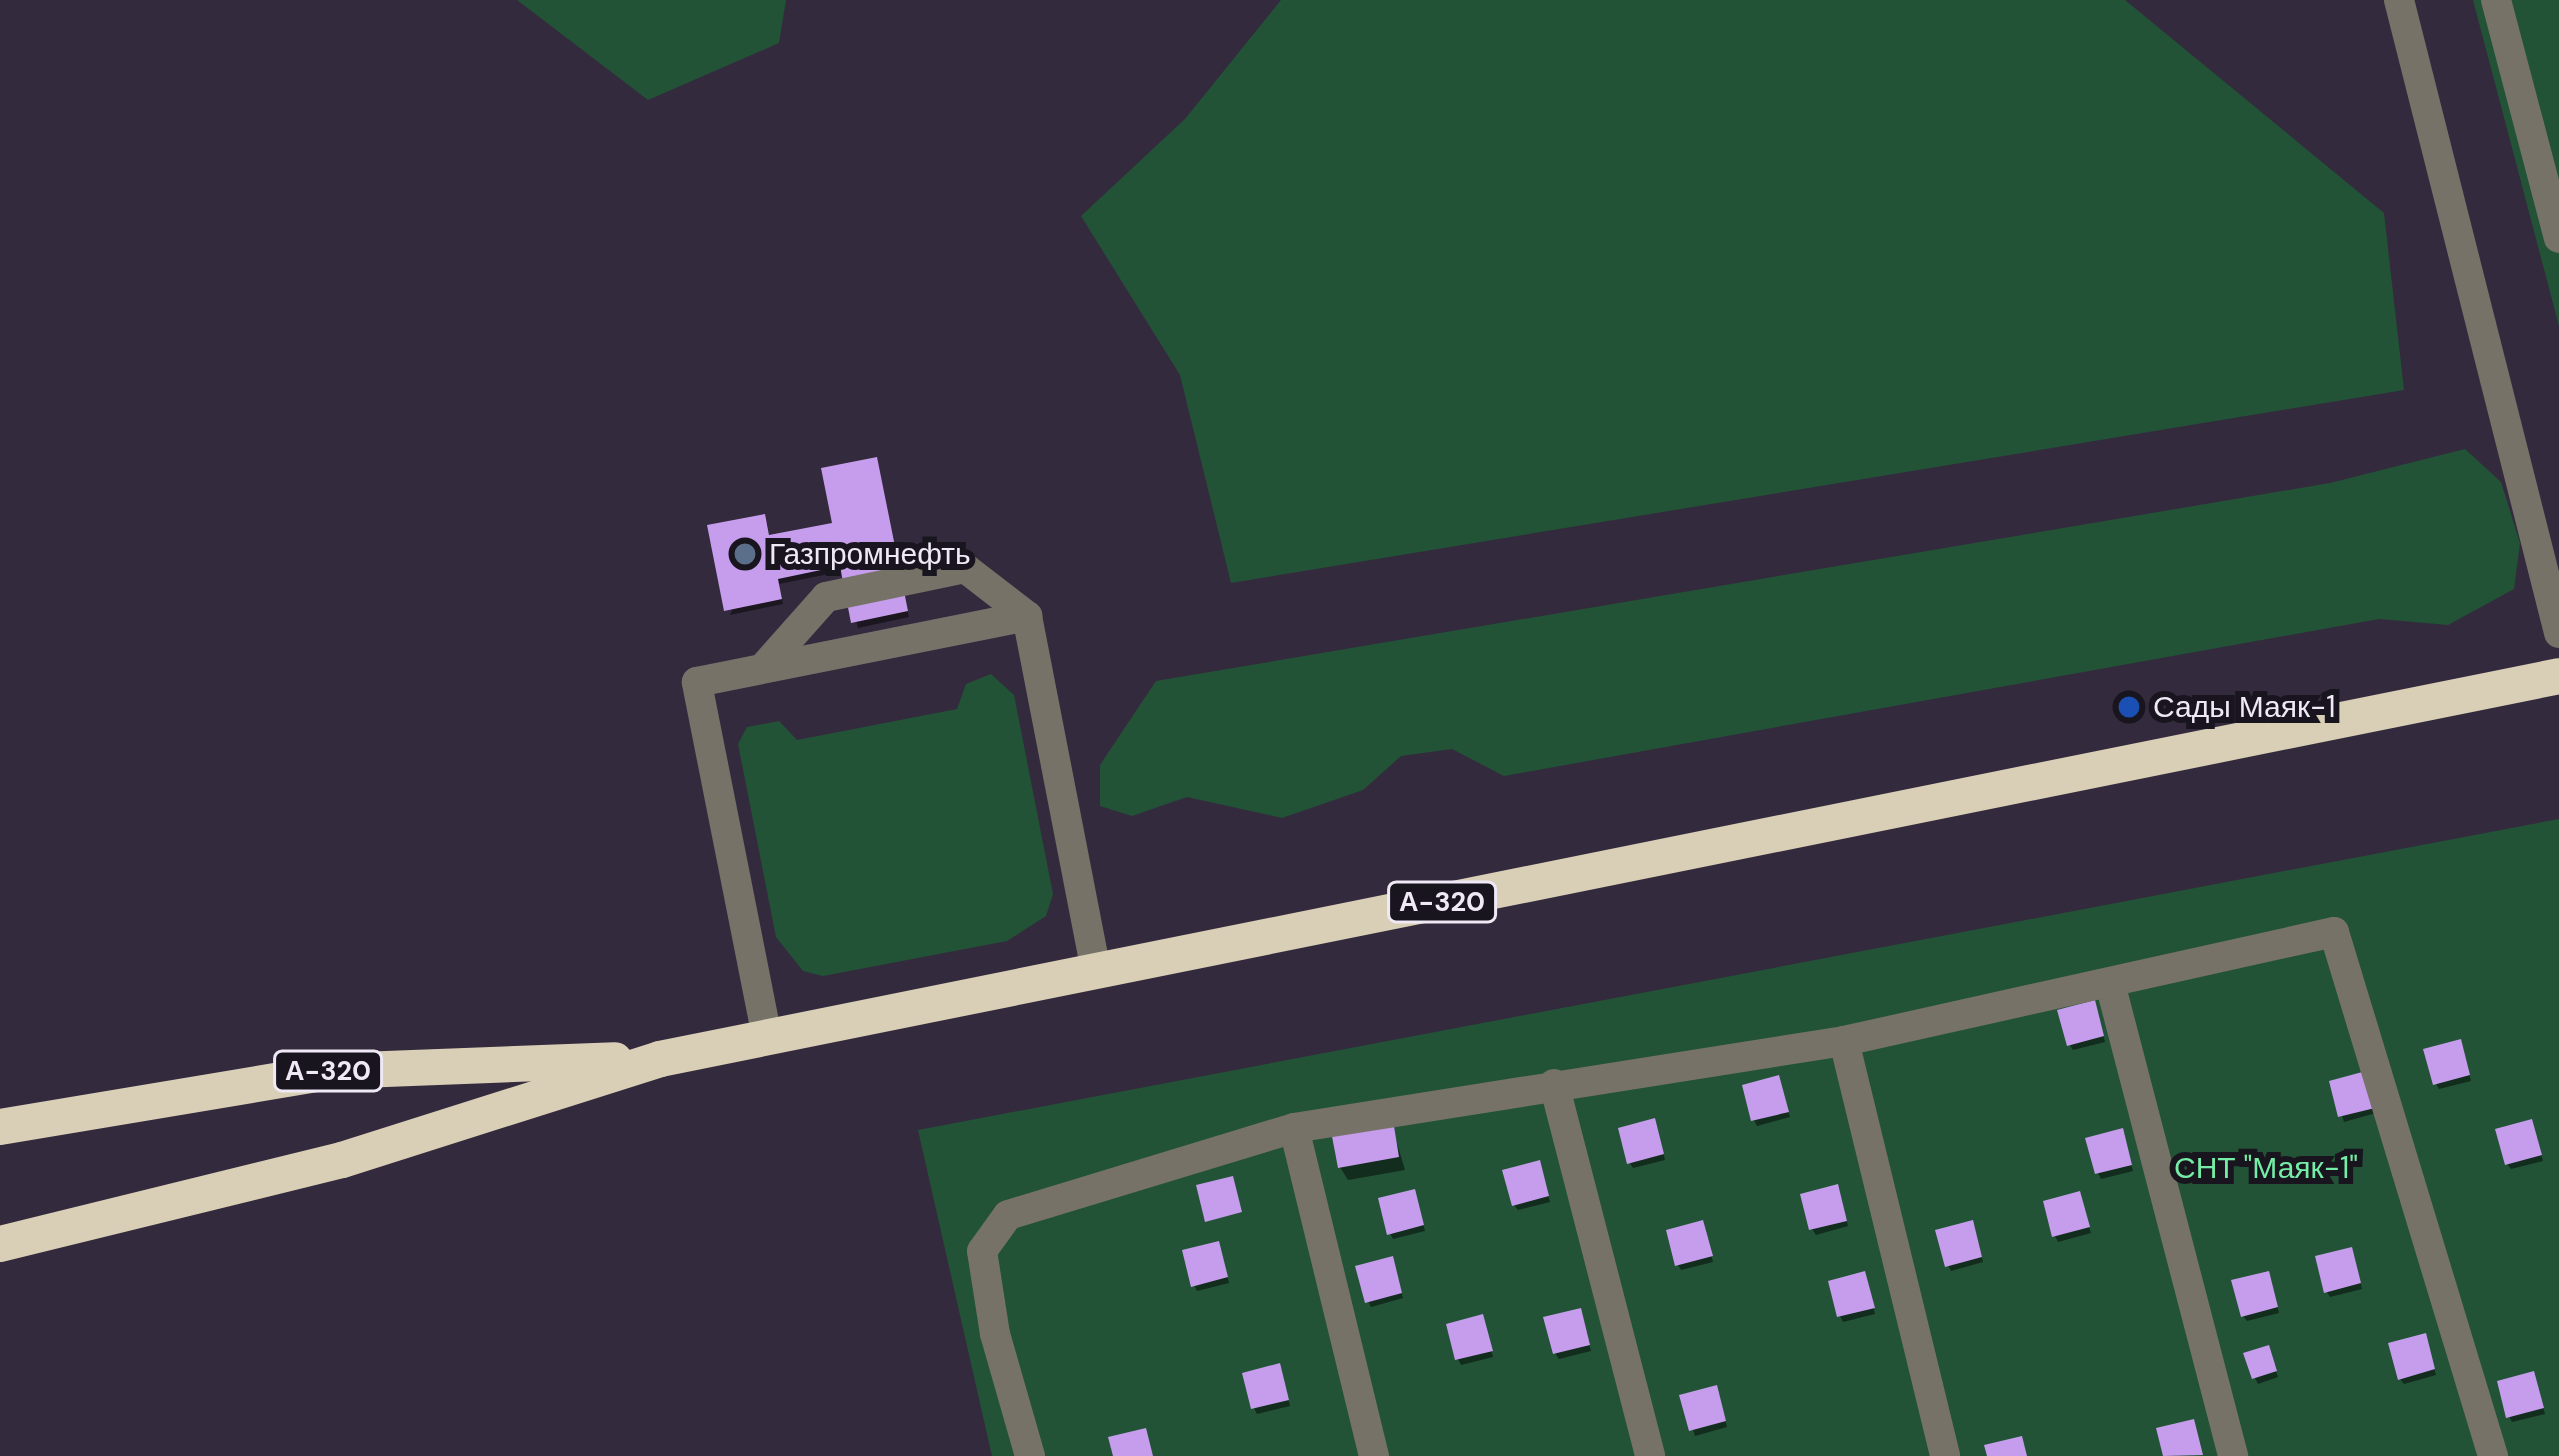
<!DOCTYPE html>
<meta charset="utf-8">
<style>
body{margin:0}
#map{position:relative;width:2559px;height:1456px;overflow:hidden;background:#342a3d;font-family:"DM Sans",sans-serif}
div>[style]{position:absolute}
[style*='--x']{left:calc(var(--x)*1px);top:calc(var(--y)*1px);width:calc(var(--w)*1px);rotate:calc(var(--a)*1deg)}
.green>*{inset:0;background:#225337}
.shadow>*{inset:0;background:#0007}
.building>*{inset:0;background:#c69dec}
.minor>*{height:30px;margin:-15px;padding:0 15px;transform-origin:15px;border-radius:15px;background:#767268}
.highway>*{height:36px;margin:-18px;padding:0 18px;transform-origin:18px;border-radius:18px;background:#d8cfb6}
.dots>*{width:33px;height:33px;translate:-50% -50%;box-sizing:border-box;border:6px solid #19151e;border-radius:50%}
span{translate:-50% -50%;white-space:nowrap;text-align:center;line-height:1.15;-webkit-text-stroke:12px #19151e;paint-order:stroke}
.shield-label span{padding:3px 9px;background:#19151e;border:3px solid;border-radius:9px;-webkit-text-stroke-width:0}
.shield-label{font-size:27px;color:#efe9f6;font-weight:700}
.poi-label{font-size:30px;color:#efe9f6}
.left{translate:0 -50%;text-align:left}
.park-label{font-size:30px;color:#75eda6}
</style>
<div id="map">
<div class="green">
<i style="clip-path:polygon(517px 0,786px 0,779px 43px,648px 100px)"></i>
<i style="clip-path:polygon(1281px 0,2125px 0,2384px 213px,2404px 390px,1231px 583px,1180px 375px,1081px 216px,1185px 119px)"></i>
<i style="clip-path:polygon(2473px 0,2559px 0,2559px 326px)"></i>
<i style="clip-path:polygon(2465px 449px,2501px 482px,2520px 543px,2514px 589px,2448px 625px,2379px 619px,1504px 776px,1452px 749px,1401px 756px,1363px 790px,1282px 818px,1187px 797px,1132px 816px,1100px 806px,1100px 765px,1156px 681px,2330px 483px)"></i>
<i style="clip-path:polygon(991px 674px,1014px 695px,1053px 894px,1046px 916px,1007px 941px,823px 976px,803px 971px,776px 937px,738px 744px,747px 727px,779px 721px,797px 740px,957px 709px,966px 684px)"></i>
<i style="clip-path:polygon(2559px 819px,2559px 1456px,992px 1456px,918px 1130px)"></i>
</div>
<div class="shadow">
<i style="clip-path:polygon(876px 460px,909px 617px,858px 628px,844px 571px,779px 584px,783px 604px,730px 615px,767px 523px,770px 538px,835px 525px)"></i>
<i style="clip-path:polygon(2096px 1009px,2105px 1042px,2073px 1050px,2070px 1045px)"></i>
<i style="clip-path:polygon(2463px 1048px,2471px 1081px,2439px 1089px,2436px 1084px)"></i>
<i style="clip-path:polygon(2365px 1075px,2376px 1113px,2344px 1122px,2333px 1083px)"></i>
<i style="clip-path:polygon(1781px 1084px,1790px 1117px,1757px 1126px,1754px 1120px)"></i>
<i style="clip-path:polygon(1391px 1123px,1405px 1170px,1348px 1180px,1340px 1167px)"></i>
<i style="clip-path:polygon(1657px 1127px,1665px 1160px,1633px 1168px,1630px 1163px)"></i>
<i style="clip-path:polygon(2534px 1128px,2543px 1161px,2511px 1169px,2507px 1164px)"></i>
<i style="clip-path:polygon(2124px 1137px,2133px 1171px,2101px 1179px,2098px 1173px)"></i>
<i style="clip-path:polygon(1542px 1169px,1550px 1202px,1518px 1210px,1514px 1205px)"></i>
<i style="clip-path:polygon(1840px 1193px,1848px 1226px,1816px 1235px,1812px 1229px)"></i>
<i style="clip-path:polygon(1417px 1198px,1425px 1231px,1393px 1239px,1390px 1233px)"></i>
<i style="clip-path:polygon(2081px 1200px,2091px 1233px,2058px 1242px,2055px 1236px)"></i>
<i style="clip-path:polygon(1705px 1229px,1713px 1262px,1681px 1270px,1678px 1265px)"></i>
<i style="clip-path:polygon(1975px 1229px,1983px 1262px,1951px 1271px,1948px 1265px)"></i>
<i style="clip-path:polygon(1221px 1250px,1229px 1283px,1197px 1291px,1194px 1285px)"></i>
<i style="clip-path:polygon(2354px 1256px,2362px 1289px,2330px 1297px,2327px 1292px)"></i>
<i style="clip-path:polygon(1394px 1265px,1403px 1298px,1371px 1307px,1368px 1301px)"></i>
<i style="clip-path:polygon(1867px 1280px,1875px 1314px,1843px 1322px,1840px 1316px)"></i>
<i style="clip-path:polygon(2271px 1280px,2279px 1313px,2247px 1321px,2243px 1316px)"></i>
<i style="clip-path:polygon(1582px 1317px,1591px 1351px,1559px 1359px,1555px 1353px)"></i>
<i style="clip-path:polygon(1485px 1324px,1493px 1357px,1461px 1365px,1458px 1359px)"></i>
<i style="clip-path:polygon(2427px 1342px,2436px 1375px,2404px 1384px,2400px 1379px)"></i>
<i style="clip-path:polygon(2270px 1354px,2278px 1377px,2258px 1384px,2255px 1378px)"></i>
<i style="clip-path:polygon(1281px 1372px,1290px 1406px,1257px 1414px,1254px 1408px)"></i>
<i style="clip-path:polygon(2536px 1380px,2545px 1414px,2512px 1422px,2509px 1416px)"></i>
<i style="clip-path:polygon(1719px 1394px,1727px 1427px,1695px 1436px,1683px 1397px)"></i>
</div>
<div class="building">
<i style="clip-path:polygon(877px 457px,908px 611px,851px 623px,840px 566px,778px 579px,782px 599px,724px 611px,707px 525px,765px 514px,769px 535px,832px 523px,821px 468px)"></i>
<i style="clip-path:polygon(2095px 1000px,2104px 1036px,2067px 1046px,2057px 1010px)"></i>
<i style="clip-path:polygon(2461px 1039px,2470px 1075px,2433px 1085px,2423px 1049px)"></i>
<i style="clip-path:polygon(2366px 1071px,2375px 1108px,2338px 1117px,2329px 1081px)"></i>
<i style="clip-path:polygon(1779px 1075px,1789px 1112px,1751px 1121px,1742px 1085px)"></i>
<i style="clip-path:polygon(1655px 1118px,1664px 1154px,1627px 1164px,1618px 1128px)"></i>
<i style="clip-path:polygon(2532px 1119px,2542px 1155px,2505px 1165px,2495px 1129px)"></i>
<i style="clip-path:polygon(1393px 1120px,1399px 1157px,1338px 1168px,1331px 1131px)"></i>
<i style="clip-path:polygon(2123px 1128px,2132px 1165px,2095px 1174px,2085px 1138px)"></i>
<i style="clip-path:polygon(1540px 1160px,1549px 1196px,1512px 1206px,1502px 1170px)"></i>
<i style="clip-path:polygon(1233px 1176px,1242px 1212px,1205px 1222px,1196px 1185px)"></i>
<i style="clip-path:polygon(1838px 1184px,1847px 1221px,1809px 1230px,1800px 1194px)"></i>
<i style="clip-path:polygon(1415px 1189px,1424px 1225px,1387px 1235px,1378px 1198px)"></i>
<i style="clip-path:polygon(2080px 1191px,2090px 1227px,2052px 1237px,2043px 1201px)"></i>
<i style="clip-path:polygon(1703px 1220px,1713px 1256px,1675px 1266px,1666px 1230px)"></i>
<i style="clip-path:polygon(1973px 1220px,1982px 1257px,1945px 1267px,1935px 1230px)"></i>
<i style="clip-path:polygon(1219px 1241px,1228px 1277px,1191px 1287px,1182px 1250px)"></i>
<i style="clip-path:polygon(2352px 1247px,2361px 1283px,2324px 1293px,2315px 1256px)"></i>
<i style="clip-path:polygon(1393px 1256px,1402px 1293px,1365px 1303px,1355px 1266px)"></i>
<i style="clip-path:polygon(1865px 1271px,1875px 1308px,1837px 1317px,1828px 1281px)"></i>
<i style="clip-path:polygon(2269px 1271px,2278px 1307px,2241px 1317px,2231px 1280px)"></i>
<i style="clip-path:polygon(1581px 1308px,1590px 1345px,1553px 1354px,1543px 1317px)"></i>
<i style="clip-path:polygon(1483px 1314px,1493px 1351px,1455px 1360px,1446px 1324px)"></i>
<i style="clip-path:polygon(2426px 1333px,2435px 1369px,2398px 1380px,2388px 1343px)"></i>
<i style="clip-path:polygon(2269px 1345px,2277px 1371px,2252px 1379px,2243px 1353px)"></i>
<i style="clip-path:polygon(1280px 1363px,1289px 1400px,1251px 1409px,1242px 1373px)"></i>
<i style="clip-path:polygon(2534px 1371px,2544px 1408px,2506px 1418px,2497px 1381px)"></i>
<i style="clip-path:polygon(1717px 1385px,1726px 1421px,1689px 1431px,1679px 1395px)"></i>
<i style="clip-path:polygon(2194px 1419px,2203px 1455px,2163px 1456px,2156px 1428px)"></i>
<i style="clip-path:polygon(1146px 1428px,1153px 1456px,1113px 1456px,1108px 1437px)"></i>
<i style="clip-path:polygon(2022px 1436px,2027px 1456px,1987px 1456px,1984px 1445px)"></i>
</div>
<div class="minor">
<i style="--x:2399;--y:0;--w:653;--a:75.81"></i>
<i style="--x:2496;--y:0;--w:246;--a:75.2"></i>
<i style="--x:763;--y:668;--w:95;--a:-48.4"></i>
<i style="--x:826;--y:597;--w:142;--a:-11.8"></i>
<i style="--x:965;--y:568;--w:78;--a:37.7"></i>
<i style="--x:1027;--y:616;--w:362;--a:79"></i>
<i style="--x:2111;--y:987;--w:485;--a:75.4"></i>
<i style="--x:767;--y:1037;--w:362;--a:-101.2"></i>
<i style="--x:697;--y:682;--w:337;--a:-11.3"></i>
<i style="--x:1844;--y:1041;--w:427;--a:76.3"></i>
<i style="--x:1554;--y:1084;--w:384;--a:75.5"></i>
<i style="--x:1294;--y:1128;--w:338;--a:76.3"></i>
<i style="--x:1030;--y:1456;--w:127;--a:-106"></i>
<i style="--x:995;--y:1334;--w:84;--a:-98.9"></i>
<i style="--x:982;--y:1251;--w:44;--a:-54.2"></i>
<i style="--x:1008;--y:1215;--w:299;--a:-16.9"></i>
<i style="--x:1294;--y:1128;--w:557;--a:-8.99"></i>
<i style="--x:1844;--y:1041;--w:502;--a:-12.54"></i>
<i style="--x:2334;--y:932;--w:548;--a:73.12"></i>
</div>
<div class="highway">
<i style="--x:0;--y:1127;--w:339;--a:-9.5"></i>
<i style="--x:334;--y:1071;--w:281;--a:-2.2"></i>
<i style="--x:0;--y:1244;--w:352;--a:-13.8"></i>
<i style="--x:342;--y:1160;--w:334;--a:-17.6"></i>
<i style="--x:660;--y:1059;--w:1937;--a:-11.4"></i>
</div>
<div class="dots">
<i style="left:745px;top:554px;background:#5c6f8a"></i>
<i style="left:2129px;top:707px;background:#1a4fb4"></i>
</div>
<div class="shield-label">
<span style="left:1442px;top:902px">А-320</span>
<span style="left:328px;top:1071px">А-320</span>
</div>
<div class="poi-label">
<span class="left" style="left:769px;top:554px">Газпромнефть</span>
<span class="left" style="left:2153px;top:707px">Сады Маяк-1</span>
</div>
<div class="park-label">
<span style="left:2266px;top:1168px">СНТ "Маяк-1"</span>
</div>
</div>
